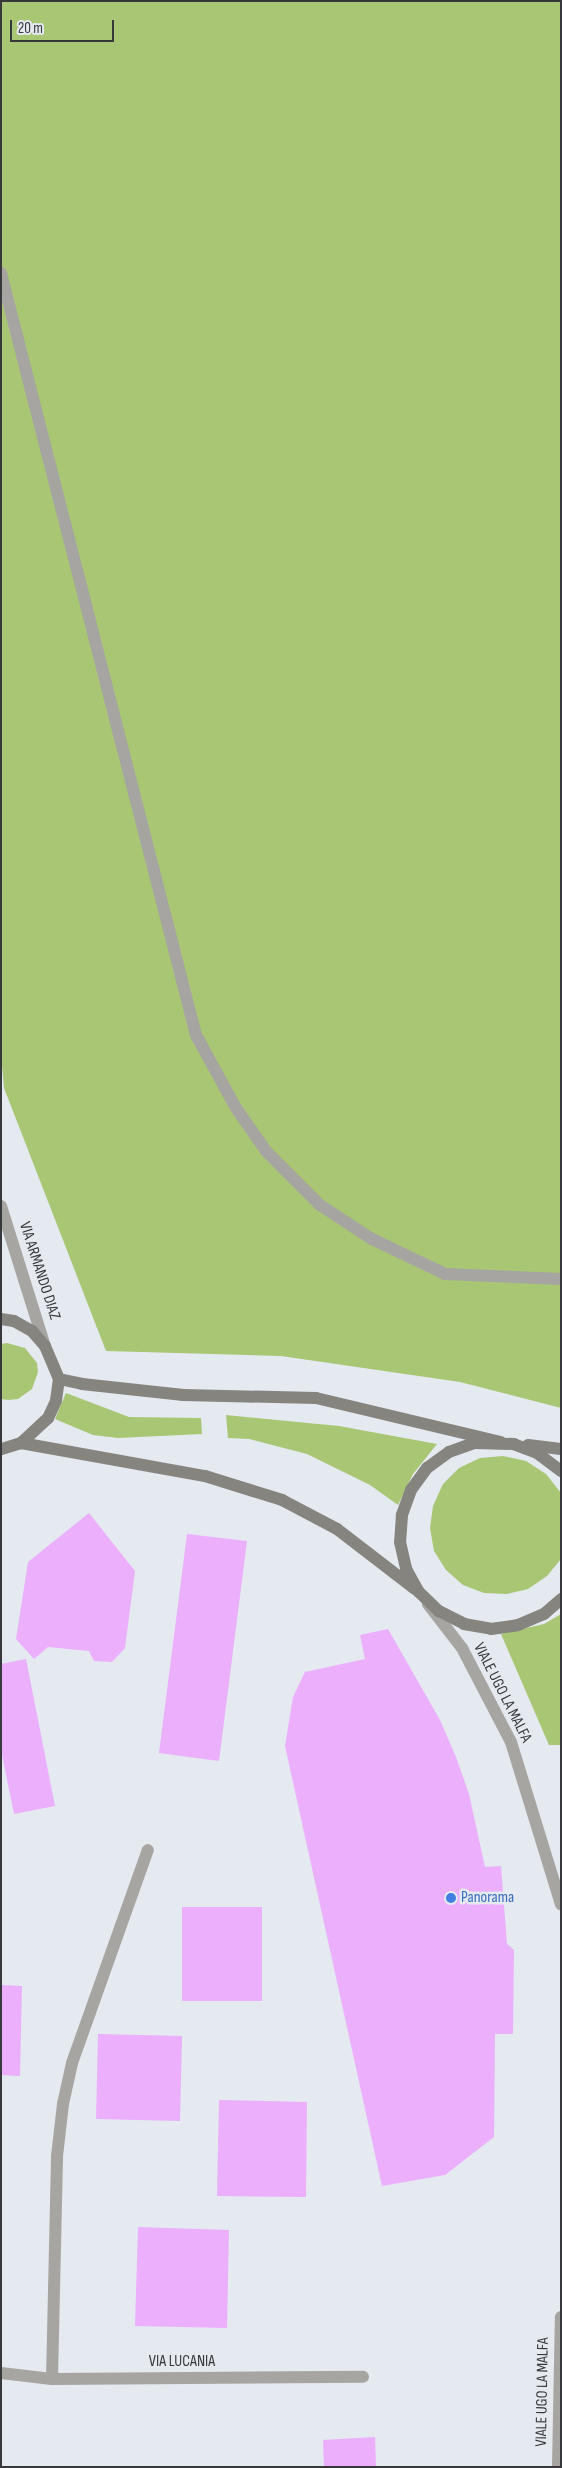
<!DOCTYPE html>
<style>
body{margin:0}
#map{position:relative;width:562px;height:2468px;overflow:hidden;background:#e5e9f0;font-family:"Sofia Sans Condensed",sans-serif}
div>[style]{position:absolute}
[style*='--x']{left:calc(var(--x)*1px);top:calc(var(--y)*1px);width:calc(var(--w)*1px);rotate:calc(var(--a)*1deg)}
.green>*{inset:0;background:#a9c674}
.building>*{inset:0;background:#ebaffc}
.service>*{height:12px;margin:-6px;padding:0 6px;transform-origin:6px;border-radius:6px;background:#a6a5a2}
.minor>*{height:12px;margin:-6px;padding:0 6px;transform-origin:6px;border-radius:6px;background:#a6a5a2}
.tertiary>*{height:12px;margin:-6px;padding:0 6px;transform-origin:6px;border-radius:6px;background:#a6a5a2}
.secondary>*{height:12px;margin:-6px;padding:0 6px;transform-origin:6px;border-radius:6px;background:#85847f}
.dots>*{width:14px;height:14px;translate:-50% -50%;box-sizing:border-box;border:2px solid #e5e9f0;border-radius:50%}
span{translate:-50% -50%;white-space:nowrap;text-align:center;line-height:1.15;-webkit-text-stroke:5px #e5e9f0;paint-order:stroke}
.street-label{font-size:16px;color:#36383b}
.shop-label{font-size:16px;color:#366cbe}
.left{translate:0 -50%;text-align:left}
.frame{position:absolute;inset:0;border:2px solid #36383b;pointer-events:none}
.scale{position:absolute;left:10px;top:20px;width:104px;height:22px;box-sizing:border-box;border:2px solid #36383b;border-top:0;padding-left:6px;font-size:15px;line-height:18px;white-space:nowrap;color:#36383b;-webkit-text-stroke:4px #e5e9f0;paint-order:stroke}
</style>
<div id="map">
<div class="green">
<i style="clip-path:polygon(1px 1px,561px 1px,561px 1408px,460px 1382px,281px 1356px,106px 1351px,4px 1088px,1px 1054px)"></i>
<i style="clip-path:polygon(7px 1343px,25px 1348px,37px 1363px,38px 1372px,32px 1389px,18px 1399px,8px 1400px,1px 1399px,1px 1344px)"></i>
<i style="clip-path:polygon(66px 1393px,129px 1417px,201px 1418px,202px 1434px,118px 1438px,93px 1435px,55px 1419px)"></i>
<i style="clip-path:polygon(226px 1415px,339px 1426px,437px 1444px,413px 1474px,398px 1505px,370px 1485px,307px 1454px,249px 1439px,228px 1438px)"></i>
<i style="clip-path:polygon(503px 1456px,526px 1461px,546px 1474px,561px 1493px,561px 1559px,547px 1576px,528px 1589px,507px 1594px,484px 1593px,463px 1585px,446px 1570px,434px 1551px,430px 1528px,433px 1506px,443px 1484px,459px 1468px,480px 1458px)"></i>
<i style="clip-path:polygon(561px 1614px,561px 1745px,549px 1745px,501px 1634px,544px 1624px)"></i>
</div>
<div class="building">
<i style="clip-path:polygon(89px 1513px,135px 1571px,125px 1648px,112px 1662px,94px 1661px,89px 1651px,48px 1647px,34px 1659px,16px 1639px,28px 1562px)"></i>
<i style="clip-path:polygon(187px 1534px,247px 1541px,219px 1761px,159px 1753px)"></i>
<i style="clip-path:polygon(388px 1629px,440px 1720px,456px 1757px,469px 1794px,485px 1867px,501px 1866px,507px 1944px,514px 1950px,513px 2034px,495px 2034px,494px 2137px,445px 2175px,382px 2186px,285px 1746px,293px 1697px,305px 1672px,365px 1659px,360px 1635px)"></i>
<i style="clip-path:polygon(26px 1659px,55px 1806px,14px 1814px,1px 1750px,1px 1664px)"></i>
<i style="clip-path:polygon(182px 1907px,262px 1907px,262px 2001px,182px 2001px)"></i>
<i style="clip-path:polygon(1px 1985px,22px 1986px,20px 2076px,1px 2075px)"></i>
<i style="clip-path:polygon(98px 2034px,182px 2036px,180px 2121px,96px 2119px)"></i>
<i style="clip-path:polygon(219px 2100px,307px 2102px,306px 2197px,217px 2196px)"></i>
<i style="clip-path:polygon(138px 2227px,229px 2230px,227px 2328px,135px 2326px)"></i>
<i style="clip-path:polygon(375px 2437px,376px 2467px,324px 2467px,323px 2440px)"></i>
</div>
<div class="service">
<i style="--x:1;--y:273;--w:787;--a:75.65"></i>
<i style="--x:196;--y:1035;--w:83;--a:61.3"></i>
<i style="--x:236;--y:1108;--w:52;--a:55.1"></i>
<i style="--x:266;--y:1151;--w:76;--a:45"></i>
<i style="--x:320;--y:1205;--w:62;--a:33.2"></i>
<i style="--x:372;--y:1239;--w:81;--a:25.6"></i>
<i style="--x:445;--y:1274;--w:116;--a:2.5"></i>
</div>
<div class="minor">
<i style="--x:1;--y:1206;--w:147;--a:72.6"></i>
<i style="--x:1;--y:2373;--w:51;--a:6.7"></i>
<i style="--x:52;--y:2379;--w:311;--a:-0.4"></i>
<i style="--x:52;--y:2379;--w:223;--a:-88.7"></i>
<i style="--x:57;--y:2156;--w:52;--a:-83.4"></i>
<i style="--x:63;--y:2104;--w:42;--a:-77.6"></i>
<i style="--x:72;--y:2063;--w:226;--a:-70.4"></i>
</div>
<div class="tertiary">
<i style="--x:428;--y:1604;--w:56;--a:52.3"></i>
<i style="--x:462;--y:1648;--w:106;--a:62.5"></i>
<i style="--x:511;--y:1742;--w:170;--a:72.9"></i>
<i style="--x:558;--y:2467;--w:150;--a:-88.9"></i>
</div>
<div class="secondary">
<i style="--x:1;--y:1319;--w:13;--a:9"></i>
<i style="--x:14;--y:1321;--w:21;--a:29"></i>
<i style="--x:32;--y:1331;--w:20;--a:49"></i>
<i style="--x:45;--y:1346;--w:36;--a:67"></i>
<i style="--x:59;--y:1379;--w:22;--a:98"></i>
<i style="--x:56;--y:1401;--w:19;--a:115"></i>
<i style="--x:48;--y:1418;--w:37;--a:137"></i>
<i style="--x:21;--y:1443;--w:21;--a:163"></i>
<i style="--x:59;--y:1379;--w:24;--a:12"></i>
<i style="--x:82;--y:1384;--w:102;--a:6.2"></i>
<i style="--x:183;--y:1395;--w:133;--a:1.3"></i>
<i style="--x:316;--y:1398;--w:190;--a:13.4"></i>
<i style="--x:21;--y:1443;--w:187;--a:10.2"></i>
<i style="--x:205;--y:1476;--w:81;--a:17.3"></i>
<i style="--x:282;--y:1500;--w:62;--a:27.8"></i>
<i style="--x:337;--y:1529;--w:98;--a:37.6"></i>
<i style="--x:528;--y:1445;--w:33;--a:7"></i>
<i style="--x:561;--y:1471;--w:30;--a:-143"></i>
<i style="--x:537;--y:1453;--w:25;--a:-159"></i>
<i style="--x:514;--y:1444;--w:40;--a:-178.6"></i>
<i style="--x:474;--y:1443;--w:27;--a:160"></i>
<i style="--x:449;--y:1452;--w:27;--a:144"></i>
<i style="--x:427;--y:1468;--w:27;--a:126"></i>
<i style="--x:411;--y:1490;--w:27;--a:110"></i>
<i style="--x:402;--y:1515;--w:27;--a:94"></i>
<i style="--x:400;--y:1542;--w:28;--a:77"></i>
<i style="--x:406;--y:1569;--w:26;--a:61"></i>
<i style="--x:419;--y:1592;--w:28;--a:44"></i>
<i style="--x:439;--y:1611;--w:28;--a:27"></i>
<i style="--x:464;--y:1624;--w:27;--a:10"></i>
<i style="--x:491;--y:1629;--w:27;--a:-8"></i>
<i style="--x:518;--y:1625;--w:28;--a:-23"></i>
<i style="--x:544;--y:1614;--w:23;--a:-41"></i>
</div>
<div class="dots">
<i style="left:451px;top:1898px;background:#3f7fe0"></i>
</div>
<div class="street-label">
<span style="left:39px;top:1271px;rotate:72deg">VIA ARMANDO DIAZ</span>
<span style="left:502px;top:1693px;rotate:63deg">VIALE UGO LA MALFA</span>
<span style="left:182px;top:2362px">VIA LUCANIA</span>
<span style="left:543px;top:2392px;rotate:-89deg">VIALE UGO LA MALFA</span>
</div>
<div class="shop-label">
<span class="left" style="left:461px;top:1898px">Panorama</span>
</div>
<div class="frame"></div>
<div class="scale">20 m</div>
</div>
